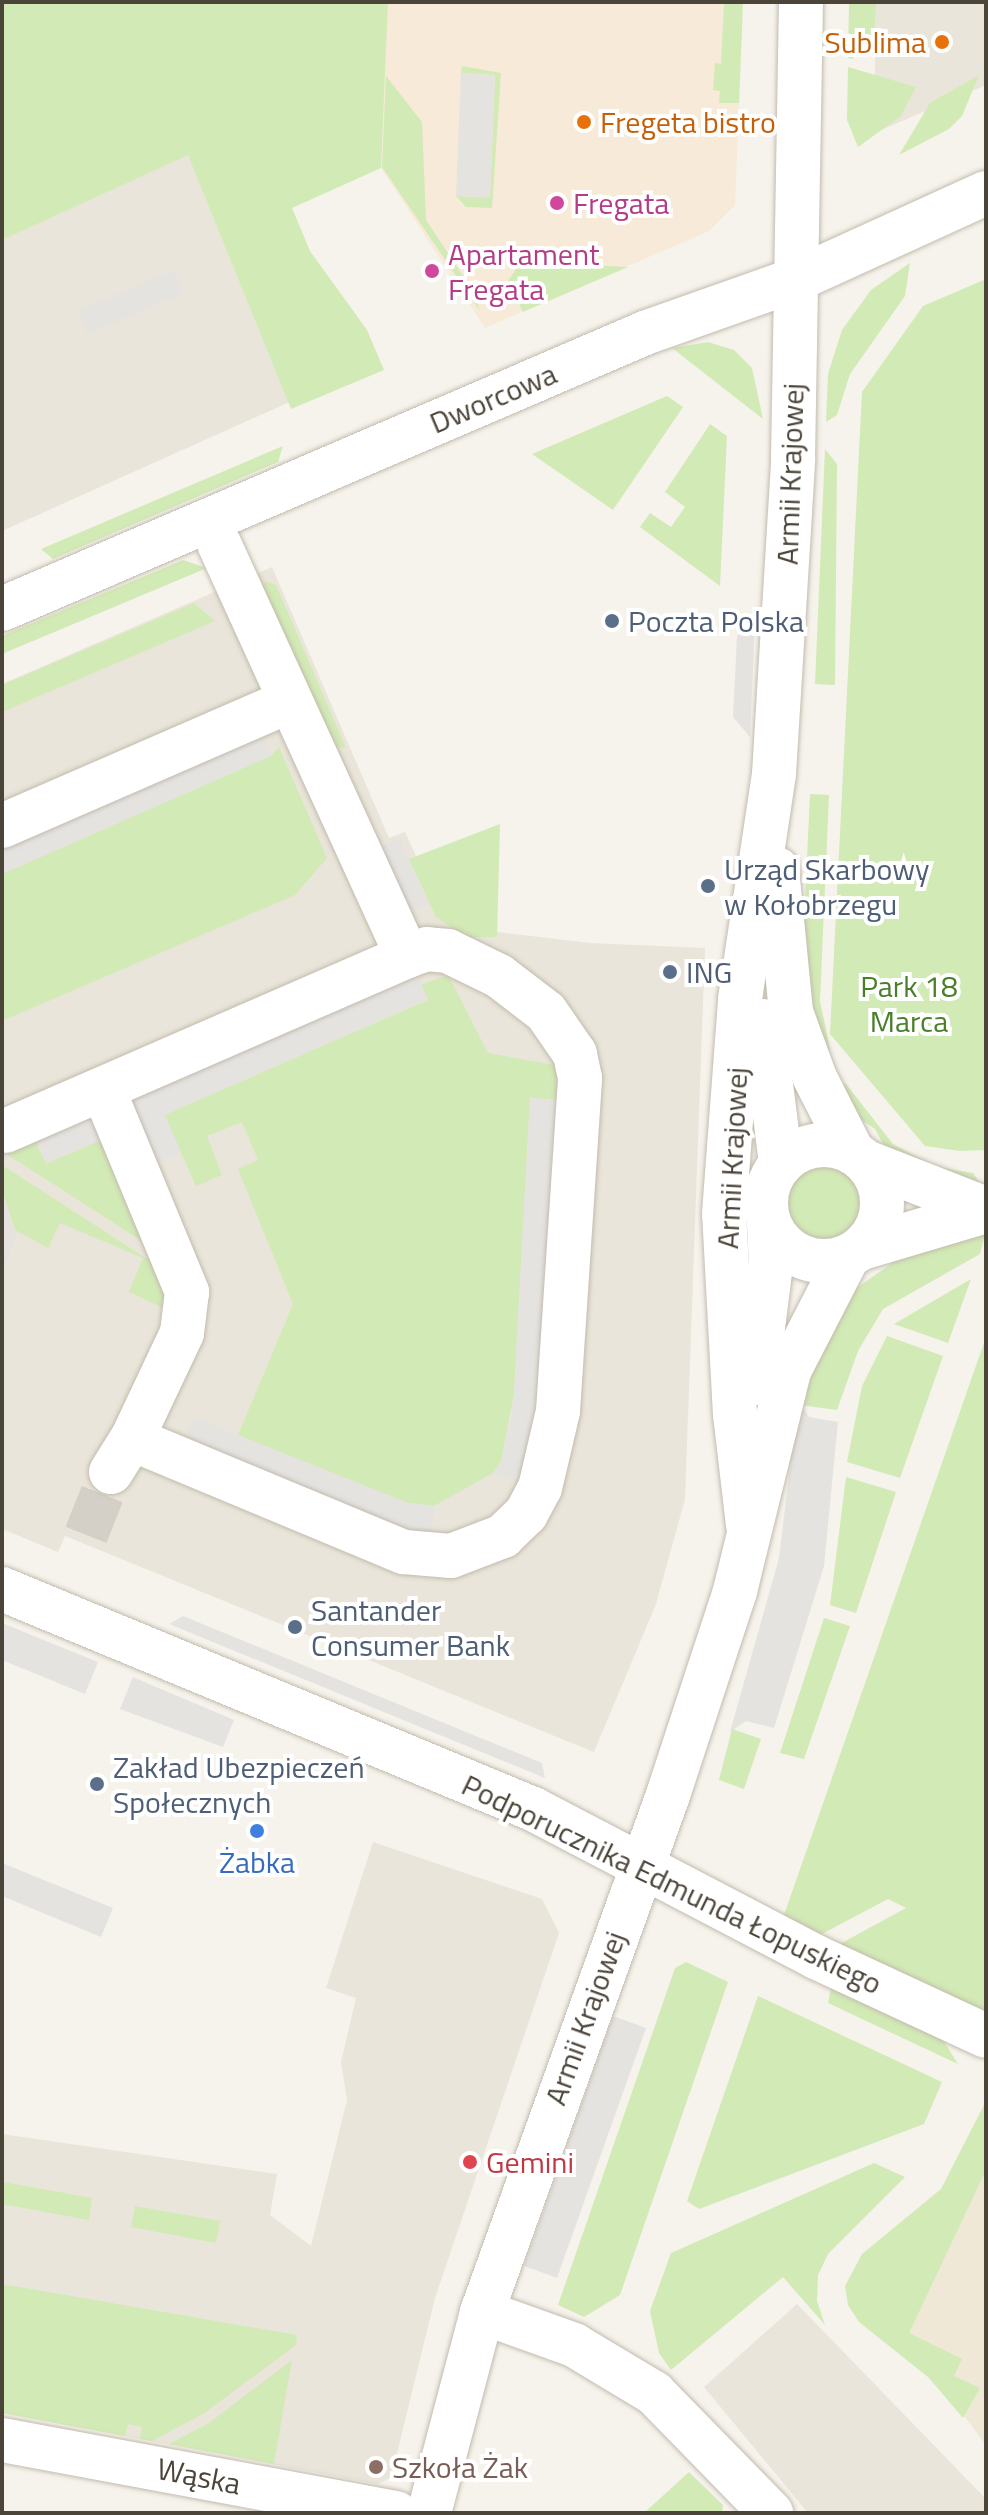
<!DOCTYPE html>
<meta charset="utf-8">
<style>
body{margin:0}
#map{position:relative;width:988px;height:2515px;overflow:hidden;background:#f6f3ec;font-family:"Titillium Web",sans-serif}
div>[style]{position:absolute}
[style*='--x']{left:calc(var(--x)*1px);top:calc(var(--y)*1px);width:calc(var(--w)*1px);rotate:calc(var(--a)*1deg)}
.residential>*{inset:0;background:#eae5da}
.commercial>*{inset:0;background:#f7ead8}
.industrial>*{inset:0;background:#e6e2dd}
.education>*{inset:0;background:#efe8d6}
.green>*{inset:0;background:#d2eab5}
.round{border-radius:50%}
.parking>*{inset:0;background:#e5e3e0}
.minor-tunnel>*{height:44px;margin-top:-22px;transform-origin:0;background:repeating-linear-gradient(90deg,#d4d0c8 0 44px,transparent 0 66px)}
.roads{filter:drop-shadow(0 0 2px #c2bbae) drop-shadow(0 0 2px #c2bbae)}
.minor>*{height:44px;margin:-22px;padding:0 22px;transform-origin:22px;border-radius:22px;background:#fff}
.minor>.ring{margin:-22px;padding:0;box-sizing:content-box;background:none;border:44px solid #fff;border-radius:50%}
.dots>*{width:22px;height:22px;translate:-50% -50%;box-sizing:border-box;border:4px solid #fff;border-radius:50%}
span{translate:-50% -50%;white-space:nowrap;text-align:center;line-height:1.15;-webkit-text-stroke:8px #fff;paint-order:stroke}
.food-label{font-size:30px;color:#c56008}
.right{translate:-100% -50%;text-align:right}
.left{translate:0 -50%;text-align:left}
.hotel-label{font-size:30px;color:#b23c85}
.street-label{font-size:30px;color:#4b4439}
.service-label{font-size:30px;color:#4e5e75}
.park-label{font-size:30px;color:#4a7f2a}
.shop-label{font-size:30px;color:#366cbe}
.health-label{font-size:30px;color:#be3a42}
.education-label{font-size:30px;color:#785e54}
.frame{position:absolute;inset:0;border:4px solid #4b4439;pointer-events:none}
</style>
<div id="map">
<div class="residential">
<i style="clip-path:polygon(876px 2px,986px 2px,986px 85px,874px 133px)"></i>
<i style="clip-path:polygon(191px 142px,303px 396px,2px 531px,2px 239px)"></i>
<i style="clip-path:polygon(272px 567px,389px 838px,405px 832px,448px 926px,590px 943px,705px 948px,685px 1499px,656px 1604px,594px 1752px,65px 1536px,58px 1552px,2px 1529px,2px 1274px,17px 1238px,2px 1190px,2px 684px)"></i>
<i style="clip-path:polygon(373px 1842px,542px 1899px,559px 1933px,435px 2298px,391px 2478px,377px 2484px,2px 2413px,2px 2134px,277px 2174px,270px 2215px,311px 2246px,347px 2100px,341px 2062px,356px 1998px,326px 1988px)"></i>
<i style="clip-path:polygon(797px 2304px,986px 2499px,986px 2513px,808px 2513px,704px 2387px)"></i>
</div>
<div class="commercial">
<i style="clip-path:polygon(388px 2px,743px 2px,735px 205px,709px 231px,485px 328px,381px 168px)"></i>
</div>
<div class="industrial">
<i style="clip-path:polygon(2px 1190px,17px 1238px,2px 1274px)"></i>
</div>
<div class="education">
<i style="clip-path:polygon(986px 2118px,986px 2445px,935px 2377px,885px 2336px)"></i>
</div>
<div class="green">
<i style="clip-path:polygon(2px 2px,388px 2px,381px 168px,292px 208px,310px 251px,367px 330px,384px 370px,291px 409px,188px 155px,2px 240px)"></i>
<i style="clip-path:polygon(724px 2px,743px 2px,739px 103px,719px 103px,720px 91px,713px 90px,715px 63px,721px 64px)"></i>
<i style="clip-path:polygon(849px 2px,876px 2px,875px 37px,861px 43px,853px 59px,848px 58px)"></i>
<i style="clip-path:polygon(462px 66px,501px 73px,492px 208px,466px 207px,456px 196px,490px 197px,495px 75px,461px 73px)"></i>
<i style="clip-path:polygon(848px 67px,916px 87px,901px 116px,858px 147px,847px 120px)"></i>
<i style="clip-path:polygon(979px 75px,962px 116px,949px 129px,899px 155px,930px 103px)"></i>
<i style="clip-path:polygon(386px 76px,422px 122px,426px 220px,473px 291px,480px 311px,382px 167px)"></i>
<i style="clip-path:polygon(521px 262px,528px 262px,628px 267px,523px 312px,508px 281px)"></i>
<i style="clip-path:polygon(910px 263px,905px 296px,850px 374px,837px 415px,826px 422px,828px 374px,842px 330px,871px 290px)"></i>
<i style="clip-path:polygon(986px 279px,986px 1150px,960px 1151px,925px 1146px,830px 1034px,862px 392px,923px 306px)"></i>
<i style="clip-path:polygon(708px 342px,734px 350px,752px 368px,763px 419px,672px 348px)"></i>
<i style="clip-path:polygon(667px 396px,683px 407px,613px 510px,532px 454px)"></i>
<i style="clip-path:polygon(710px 424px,727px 436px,720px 586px,640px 527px,650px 513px,671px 527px,685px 507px,665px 492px)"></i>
<i style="clip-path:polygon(283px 446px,278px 462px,53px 559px,41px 549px)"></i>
<i style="clip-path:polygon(825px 449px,837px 464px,835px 685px,815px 684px)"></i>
<i style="clip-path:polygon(183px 560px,207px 568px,2px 654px,2px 636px)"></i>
<i style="clip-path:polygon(265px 581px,276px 585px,346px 748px,322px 744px,257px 601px)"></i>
<i style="clip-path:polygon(194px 603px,215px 621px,2px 712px,2px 685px)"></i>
<i style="clip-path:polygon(279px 747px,327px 858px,295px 895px,2px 1021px,2px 874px,271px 756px)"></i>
<i style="clip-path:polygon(810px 794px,829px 795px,820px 1001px,830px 1049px,824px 1062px,802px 967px)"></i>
<i style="clip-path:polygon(500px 824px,497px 937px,465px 937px,436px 917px,409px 859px)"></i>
<i style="clip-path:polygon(448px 975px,488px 1053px,554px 1065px,560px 1072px,560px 1100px,530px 1098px,514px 1393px,501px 1462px,493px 1473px,434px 1506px,408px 1503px,238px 1435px,293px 1304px,238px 1169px,258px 1160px,242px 1122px,207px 1136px,222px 1175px,196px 1186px,164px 1115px,428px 1000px,421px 985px)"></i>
<i style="clip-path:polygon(846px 1084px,893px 1144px,930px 1164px,930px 1170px,939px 1171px,938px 1167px,973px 1173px,983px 1188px,934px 1178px,890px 1157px,875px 1129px,848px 1111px,835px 1086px)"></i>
<i style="clip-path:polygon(31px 1132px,46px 1163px,110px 1136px,162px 1254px,2px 1151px)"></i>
<i class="round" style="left:783px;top:1163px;width:78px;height:78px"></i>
<i style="clip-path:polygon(2px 1165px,169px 1273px,175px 1313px,129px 1292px,143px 1258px,60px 1223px,48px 1248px,15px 1230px,2px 1190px)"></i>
<i style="clip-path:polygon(985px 1234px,980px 1254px,883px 1309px,858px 1351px,837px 1410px,800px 1405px,805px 1377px,854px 1290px,899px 1258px)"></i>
<i style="clip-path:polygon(971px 1279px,948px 1343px,894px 1324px)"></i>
<i style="clip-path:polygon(887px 1336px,943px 1356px,900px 1478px,847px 1462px,862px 1386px)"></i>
<i style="clip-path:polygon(986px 1337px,986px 2013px,838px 1945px,906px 1908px,888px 1899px,820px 1935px,784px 1915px)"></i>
<i style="clip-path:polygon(846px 1477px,896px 1492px,856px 1613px,830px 1605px)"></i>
<i style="clip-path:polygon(824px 1618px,850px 1626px,804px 1759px,780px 1753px)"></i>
<i style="clip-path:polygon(732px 1729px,761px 1739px,744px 1789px,719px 1780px)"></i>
<i style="clip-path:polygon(686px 1962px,728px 1982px,620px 2295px,584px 2317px,558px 2305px,675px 1968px)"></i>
<i style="clip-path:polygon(831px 1988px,943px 2040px,958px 2064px,828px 2003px)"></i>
<i style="clip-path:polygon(758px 1996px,942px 2082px,924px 2124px,699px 2209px,687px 2201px)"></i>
<i style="clip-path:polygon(986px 2101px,986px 2170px,909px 2333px,962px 2359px,954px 2376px,980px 2388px,963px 2418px,928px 2377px,859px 2322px,848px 2305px,845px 2286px,862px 2254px,941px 2189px)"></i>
<i style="clip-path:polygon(874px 2163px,905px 2177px,828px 2254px,818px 2275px,817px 2301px,825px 2325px,783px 2277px,671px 2370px,659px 2353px,650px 2311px,671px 2253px)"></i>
<i style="clip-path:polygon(4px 2182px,92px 2198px,89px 2220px,2px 2204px)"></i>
<i style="clip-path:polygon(135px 2206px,220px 2221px,216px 2243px,131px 2227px)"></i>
<i style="clip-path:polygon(2px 2284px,297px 2335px,296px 2345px,203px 2414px,152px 2441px,140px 2439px,142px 2427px,128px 2424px,125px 2436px,2px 2413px)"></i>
<i style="clip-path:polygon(292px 2360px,274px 2464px,169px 2444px,209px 2423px)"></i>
<i style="clip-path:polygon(689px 2472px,723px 2505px,722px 2513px,644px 2513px)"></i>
</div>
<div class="parking">
<i style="clip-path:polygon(461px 73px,495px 75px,490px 198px,456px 196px)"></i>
<i style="clip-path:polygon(173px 270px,184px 293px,88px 334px,78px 311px)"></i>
<i style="clip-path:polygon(755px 620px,750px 737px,733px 717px,737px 636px)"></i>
<i style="clip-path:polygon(260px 731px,272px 755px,2px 874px,2px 839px)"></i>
<i style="clip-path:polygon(400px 839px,429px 905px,404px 916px,374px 850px)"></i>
<i style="clip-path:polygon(414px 968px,428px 999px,165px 1115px,181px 1152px,150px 1167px,128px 1100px)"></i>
<i style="clip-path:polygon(530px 1098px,560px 1100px,546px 1397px,527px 1486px,493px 1473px,501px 1462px,513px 1412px)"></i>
<i style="clip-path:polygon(83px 1109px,110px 1136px,46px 1164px,31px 1132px)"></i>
<i style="clip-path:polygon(798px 1400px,809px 1417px,838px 1422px,824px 1566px,774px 1728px,746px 1721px,730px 1732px,779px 1558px)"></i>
<i style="clip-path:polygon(193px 1417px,408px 1503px,434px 1506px,431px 1538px,407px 1535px,182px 1445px)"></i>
<i style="clip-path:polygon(183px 1616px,542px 1763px,545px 1778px,169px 1624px)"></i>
<i style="clip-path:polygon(2px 1623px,98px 1662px,85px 1694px,2px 1660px)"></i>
<i style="clip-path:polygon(133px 1677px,234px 1720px,223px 1747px,120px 1709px)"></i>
<i style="clip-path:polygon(2px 1863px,113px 1908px,101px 1937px,2px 1896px)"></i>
<i style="clip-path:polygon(613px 2016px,646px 2028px,557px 2278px,524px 2266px)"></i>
</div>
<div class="minor-tunnel">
<i style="--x:86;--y:1535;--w:68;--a:-68.4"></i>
</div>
<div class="roads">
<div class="minor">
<i style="--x:2;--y:609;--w:700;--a:-23.23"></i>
<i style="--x:645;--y:333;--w:159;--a:-19.5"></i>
<i style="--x:795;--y:280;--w:210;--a:-24.5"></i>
<i style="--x:2;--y:826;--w:313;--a:-23.5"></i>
<i style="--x:777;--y:869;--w:144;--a:84.4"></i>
<i style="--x:791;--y:1012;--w:70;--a:70"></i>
<i style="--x:815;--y:1078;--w:84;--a:63.1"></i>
<i style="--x:763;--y:1021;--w:144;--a:82.8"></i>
<i style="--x:103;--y:1089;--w:220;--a:67.5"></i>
<i style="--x:187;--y:1292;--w:41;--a:97"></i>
<i style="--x:182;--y:1333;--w:117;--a:115.3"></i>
<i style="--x:5;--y:1131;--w:438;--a:-23.5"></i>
<i class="ring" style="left:766px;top:1145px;width:72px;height:72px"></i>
<i style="--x:866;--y:1162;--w:129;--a:21.4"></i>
<i style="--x:862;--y:1248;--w:129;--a:-16.6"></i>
<i style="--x:756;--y:1383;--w:119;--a:-82.8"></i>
<i style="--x:771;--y:1265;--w:41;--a:-92.8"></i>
<i style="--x:111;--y:1472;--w:39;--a:-58"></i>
<i style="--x:132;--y:1439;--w:295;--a:22.6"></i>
<i style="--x:404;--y:1552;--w:47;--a:4.9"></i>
<i style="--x:451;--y:1556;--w:56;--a:-21"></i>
<i style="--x:503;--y:1536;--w:32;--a:-44"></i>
<i style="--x:526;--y:1514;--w:30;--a:-62"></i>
<i style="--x:540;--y:1488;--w:79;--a:-76.8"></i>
<i style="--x:558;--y:1411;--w:334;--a:-86.2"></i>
<i style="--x:580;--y:1078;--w:25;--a:-102"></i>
<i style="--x:575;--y:1054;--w:51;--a:-124.6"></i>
<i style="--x:546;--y:1012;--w:59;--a:-142.5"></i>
<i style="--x:499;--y:976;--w:57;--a:-153.9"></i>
<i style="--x:448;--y:951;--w:21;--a:-175"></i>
<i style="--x:427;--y:949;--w:21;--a:161"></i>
<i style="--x:407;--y:956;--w:453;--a:-114.5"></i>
<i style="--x:748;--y:1525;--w:111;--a:-96.7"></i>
<i style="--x:735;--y:1415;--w:201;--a:-93.1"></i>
<i style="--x:724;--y:1214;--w:216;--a:-85.7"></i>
<i style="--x:740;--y:999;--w:228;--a:-81.4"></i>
<i style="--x:774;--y:774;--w:316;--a:-86.5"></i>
<i style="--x:793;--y:459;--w:457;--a:-89"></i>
<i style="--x:2;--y:1589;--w:575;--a:22.5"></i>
<i style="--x:533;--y:1809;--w:319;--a:27.6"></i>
<i style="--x:816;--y:1957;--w:187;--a:24.9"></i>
<i style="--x:482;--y:2312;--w:98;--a:19.7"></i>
<i style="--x:574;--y:2345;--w:93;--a:31"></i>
<i style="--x:654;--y:2393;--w:168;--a:45.7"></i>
<i style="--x:2;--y:2440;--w:401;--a:10.5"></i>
<i style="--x:429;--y:2513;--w:208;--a:-75.2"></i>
<i style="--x:482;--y:2312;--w:549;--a:-70.21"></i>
<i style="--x:668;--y:1795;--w:215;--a:-71.8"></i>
<i style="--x:735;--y:1591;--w:227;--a:-76.2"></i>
<i style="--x:789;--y:1371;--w:129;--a:-62.8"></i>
</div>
</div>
<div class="dots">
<i style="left:942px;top:42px;background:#e8710a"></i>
<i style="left:584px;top:122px;background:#e8710a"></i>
<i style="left:557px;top:203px;background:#d1479c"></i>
<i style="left:432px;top:271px;background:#d1479c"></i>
<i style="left:612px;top:621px;background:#5c6f8a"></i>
<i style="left:708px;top:886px;background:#5c6f8a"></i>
<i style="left:670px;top:972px;background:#5c6f8a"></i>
<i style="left:295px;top:1627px;background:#5c6f8a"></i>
<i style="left:97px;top:1784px;background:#5c6f8a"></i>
<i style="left:257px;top:1831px;background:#3f7fe0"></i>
<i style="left:470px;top:2162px;background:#e0444e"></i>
<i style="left:376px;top:2467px;background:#8d6e63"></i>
</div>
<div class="food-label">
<span class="right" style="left:926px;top:42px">Sublima</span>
<span class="left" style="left:600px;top:122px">Fregeta bistro</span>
</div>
<div class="hotel-label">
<span class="left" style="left:573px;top:203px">Fregata</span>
<span class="left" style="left:448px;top:271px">Apartament<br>Fregata</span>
</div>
<div class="street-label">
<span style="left:493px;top:398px;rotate:-23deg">Dworcowa</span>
<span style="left:790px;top:474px;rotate:-88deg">Armii Krajowej</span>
<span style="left:732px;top:1158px;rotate:-87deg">Armii Krajowej</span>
<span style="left:672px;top:1884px;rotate:26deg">Podporucznika Edmunda Łopuskiego</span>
<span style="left:585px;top:2018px;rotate:-70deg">Armii Krajowej</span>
<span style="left:199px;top:2476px;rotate:11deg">Wąska</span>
</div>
<div class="service-label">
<span class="left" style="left:628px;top:621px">Poczta Polska</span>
<span class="left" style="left:724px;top:886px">Urząd Skarbowy<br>w Kołobrzegu</span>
<span class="left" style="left:686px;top:972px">ING</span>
<span class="left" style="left:311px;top:1627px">Santander<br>Consumer Bank</span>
<span class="left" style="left:113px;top:1784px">Zakład Ubezpieczeń<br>Społecznych</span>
</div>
<div class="park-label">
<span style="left:909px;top:1003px">Park 18<br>Marca</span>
</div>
<div class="shop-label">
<span style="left:257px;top:1862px">Żabka</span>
</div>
<div class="health-label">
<span class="left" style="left:486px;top:2162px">Gemini</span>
</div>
<div class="education-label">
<span class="left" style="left:392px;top:2467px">Szkoła Żak</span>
</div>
<div class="frame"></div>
</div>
